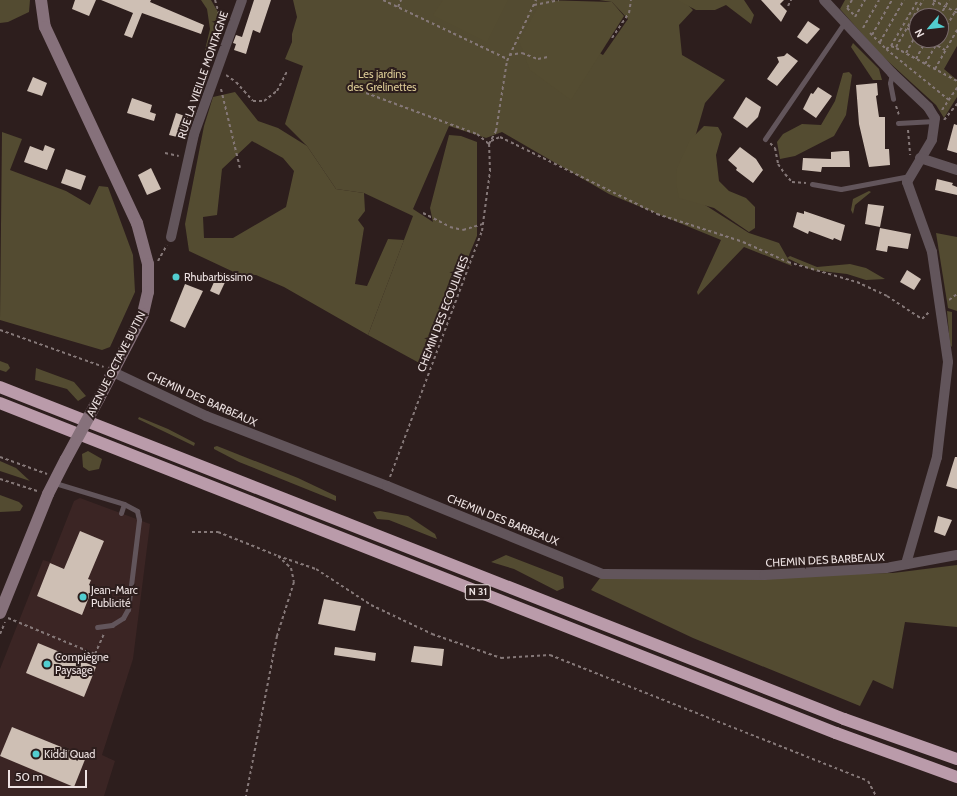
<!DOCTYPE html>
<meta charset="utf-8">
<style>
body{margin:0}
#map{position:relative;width:957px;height:796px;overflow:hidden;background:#2d1e1d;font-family:Cabin,sans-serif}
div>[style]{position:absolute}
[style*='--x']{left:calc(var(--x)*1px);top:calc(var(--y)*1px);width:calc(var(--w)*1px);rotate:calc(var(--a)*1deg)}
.built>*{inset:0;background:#3b2524}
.green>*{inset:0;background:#534b31}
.forest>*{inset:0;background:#544c31}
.building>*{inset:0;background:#cebfb4}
.path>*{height:2px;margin-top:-1px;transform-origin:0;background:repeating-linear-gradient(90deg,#857878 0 3px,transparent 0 6px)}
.lane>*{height:5px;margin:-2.5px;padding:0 2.5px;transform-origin:2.5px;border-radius:2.5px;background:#62555b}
.street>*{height:10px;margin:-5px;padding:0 5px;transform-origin:5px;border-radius:5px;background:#62555b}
.secondary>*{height:12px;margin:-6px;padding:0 6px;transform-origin:6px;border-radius:6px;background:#86717b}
.highway>*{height:12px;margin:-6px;padding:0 6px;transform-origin:6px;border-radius:6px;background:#ba9baa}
.secondary-bridge>*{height:12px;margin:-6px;padding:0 6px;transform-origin:6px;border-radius:6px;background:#86717b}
.dots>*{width:11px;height:11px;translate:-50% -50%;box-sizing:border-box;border:2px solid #2d1e1d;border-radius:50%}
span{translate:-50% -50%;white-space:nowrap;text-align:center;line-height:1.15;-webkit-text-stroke:4px #2d1e1d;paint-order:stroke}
.shield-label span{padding:1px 3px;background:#2d1e1d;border:1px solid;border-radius:3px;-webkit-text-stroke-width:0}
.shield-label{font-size:10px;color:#ede2e2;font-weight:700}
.street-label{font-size:11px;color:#ede2e2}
.park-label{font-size:11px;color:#dbca95}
.poi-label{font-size:11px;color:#ede2e2}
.left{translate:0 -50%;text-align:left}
.north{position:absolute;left:909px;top:8px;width:40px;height:40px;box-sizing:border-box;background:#2d1e1d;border:1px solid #7a6c6c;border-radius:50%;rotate:242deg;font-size:11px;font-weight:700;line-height:16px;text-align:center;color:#ede2e2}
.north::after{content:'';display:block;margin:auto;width:14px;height:18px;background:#52cdcf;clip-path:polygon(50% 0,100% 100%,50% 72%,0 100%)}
.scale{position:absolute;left:8px;top:770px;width:79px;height:18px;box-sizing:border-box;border:2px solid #ede2e2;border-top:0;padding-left:5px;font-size:12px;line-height:14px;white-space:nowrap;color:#ede2e2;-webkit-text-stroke:3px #2d1e1d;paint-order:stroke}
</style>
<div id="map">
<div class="built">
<i style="clip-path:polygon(80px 498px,150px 524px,133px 659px,102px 755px,115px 761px,104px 796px,0 796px,0 669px,43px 560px,50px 562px,74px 501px)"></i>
</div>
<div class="green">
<i style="clip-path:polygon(0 0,30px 0,29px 12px,8px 22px,0 23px)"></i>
<i style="clip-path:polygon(201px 0,211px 0,218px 12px,220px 25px,214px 54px,205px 50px,210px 29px,207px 9px)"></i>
<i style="clip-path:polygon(293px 0,550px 0,578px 41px,603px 55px,628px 19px,612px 2px,599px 0,683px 0,693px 10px,679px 25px,682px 55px,725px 80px,705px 103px,680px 189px,749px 233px,779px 243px,792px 266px,744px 247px,698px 295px,697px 292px,721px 240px,609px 194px,502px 132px,486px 138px,449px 126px,413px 209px,433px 222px,430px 208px,449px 135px,461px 136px,477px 142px,477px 236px,423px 365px,368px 335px,413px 216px,364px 193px,336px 189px,307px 146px,285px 124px,303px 66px,285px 59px,292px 42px,292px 34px,297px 17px)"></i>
<i style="clip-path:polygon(evenodd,845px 0,957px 0,957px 46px,944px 69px,957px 80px,957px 97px,944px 118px,936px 105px,880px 54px,840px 9px,845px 0,917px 16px,941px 16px,941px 40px,917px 40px,917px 16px)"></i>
<i style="clip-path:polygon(2px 132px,22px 139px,10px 170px,66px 191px,90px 205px,99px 186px,108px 187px,133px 255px,135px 292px,110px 347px,102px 350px,0 320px)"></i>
<i style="clip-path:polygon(936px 233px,957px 237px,957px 311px,948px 308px)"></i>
<i style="clip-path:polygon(947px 311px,952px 312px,952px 347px,950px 345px)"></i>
<i style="clip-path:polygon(0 361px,8px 364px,10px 368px,6px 372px,0 370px)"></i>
<i style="clip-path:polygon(36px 368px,74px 382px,86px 396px,78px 401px,67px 389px,35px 380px)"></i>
<i style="clip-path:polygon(139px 417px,168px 429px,195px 443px,194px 446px,190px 444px,138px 419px)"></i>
<i style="clip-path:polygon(217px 446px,298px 478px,336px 496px,336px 501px,239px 462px,214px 449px,214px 447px)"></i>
<i style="clip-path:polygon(88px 451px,102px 459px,99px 469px,89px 471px,83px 467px,82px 454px)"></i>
<i style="clip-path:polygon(0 461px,16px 468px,30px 481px,0 471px)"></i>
<i style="clip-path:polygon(0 495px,19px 502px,23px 506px,20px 511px,0 512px)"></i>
<i style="clip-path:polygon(380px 511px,408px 516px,435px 534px,437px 539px,389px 520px,377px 519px,373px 512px)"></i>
<i style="clip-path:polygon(506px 555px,563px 577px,564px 588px,557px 591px,514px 569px,491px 562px)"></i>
<i style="clip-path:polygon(957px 565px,957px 627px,905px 622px,893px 689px,873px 680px,860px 706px,693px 638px,591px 590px,603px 574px,680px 577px,893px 573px)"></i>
</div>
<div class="forest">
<i style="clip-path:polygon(443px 0,508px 0,487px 42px,433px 15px)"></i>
<i style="clip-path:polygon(542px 0,612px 2px,624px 16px,571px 100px,530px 70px,519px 41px)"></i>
<i style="clip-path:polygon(677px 0,744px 0,754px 15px,751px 24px,726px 5px,715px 10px,696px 10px)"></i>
<i style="clip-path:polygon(853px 43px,879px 69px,882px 80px,873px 80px,851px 47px)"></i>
<i style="clip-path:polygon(849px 72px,852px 75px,846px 115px,834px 136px,795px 156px,780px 159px,777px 142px,783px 134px,802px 124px,821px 125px,835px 101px,843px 73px)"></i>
<i style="clip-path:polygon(evenodd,235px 92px,258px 121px,278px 128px,307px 146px,336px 189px,364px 193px,365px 211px,358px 220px,364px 228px,355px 284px,367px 286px,388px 239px,404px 240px,368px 335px,284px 287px,256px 275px,238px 274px,189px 251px,185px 224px,204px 126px,213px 97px,235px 92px,252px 141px,283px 158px,294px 171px,286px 207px,233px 238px,204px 238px,203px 217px,217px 215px,222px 169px,252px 141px)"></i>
<i style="clip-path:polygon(704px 126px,718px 127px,722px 134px,716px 155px,719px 181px,729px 191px,746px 198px,755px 207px,755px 228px,749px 232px,714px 208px,679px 198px,676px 183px,677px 168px,690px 140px)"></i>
<i style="clip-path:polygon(869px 191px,871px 192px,855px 205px,853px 214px,851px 210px,853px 199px)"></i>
<i style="clip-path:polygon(790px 256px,817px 267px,850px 264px,866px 268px,885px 279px,866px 280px,847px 274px,812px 270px,787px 258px)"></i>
</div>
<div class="building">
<i style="clip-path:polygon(75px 0,96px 0,89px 16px,72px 9px)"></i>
<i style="clip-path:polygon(101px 0,151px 0,150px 2px,204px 25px,201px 34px,142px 13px,132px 38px,124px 35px,133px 13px)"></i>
<i style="clip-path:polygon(254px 0,271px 0,260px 33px,253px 30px,246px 54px,234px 50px,236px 44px,233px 43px,236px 35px,242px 37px)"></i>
<i style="clip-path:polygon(761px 0,784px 0,780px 4px,787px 11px,781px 22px)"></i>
<i style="clip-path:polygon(808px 21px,820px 29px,807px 44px,797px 37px)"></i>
<i style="clip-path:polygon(787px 53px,798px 61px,777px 86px,767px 79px,779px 62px,777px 57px,784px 56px)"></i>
<i style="clip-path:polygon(33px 77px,47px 83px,42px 96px,27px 91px)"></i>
<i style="clip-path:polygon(877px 83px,878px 95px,876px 96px,879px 117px,885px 117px,885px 149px,889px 149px,890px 165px,869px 167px,859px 124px,856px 85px)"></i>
<i style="clip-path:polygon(818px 87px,832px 96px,816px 118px,803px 109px,811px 93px,813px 94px)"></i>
<i style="clip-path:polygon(746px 97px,761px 107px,758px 117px,747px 128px,733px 118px)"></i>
<i style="clip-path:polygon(132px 98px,152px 105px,150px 112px,156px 114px,154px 121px,127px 113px)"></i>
<i style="clip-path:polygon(176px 113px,188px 117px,181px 138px,169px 135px)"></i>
<i style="clip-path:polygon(954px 124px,957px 125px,957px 153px,947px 150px)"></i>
<i style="clip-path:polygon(45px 145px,55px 149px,47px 170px,24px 162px,30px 146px,43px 151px)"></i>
<i style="clip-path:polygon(740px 147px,756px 159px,763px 170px,753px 183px,736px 170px,737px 168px,728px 160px)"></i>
<i style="clip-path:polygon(843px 151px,849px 151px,850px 167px,822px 167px,821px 172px,802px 170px,803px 158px,831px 159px,831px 152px)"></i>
<i style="clip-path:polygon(151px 168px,161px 189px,147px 195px,138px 175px)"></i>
<i style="clip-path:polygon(66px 169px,86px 176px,81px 190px,61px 183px)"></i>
<i style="clip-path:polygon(937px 179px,953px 183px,952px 185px,957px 187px,957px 195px,935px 190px)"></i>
<i style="clip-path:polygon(868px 204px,884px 206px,880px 227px,865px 224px)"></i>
<i style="clip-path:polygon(804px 211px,845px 225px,841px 241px,834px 238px,833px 240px,809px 231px,808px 234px,793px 227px,797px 212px,804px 214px)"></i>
<i style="clip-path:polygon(880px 228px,911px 234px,908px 249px,888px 246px,887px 252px,876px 250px)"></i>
<i style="clip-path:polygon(907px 270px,921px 279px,914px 290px,900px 282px)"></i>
<i style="clip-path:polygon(219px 271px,227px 278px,219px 295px,210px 291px)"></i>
<i style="clip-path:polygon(185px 284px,203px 291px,185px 328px,170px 321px)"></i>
<i style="clip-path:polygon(955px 457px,957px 457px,957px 489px,946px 486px)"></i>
<i style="clip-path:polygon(938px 516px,952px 520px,945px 536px,934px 532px)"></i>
<i style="clip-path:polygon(80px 531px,104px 541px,88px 579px,91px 580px,89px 585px,93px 587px,82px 615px,37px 596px,50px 563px,64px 569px)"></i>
<i style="clip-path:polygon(324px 599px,361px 606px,355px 631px,318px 624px)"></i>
<i style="clip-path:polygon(38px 643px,96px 667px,84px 697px,26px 673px)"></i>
<i style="clip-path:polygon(414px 646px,444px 649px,442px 666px,411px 662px)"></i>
<i style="clip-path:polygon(335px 647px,376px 653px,375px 661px,334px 655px)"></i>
<i style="clip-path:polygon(12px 727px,86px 757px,74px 787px,0 756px)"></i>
</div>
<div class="path">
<i style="--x:215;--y:0;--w:25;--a:74"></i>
<i style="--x:383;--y:0;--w:137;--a:25.4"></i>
<i style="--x:852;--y:0;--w:9;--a:122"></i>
<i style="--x:847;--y:8;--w:10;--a:45"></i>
<i style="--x:933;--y:0;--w:27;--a:28"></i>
<i style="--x:534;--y:5;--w:25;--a:-11"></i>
<i style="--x:788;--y:6;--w:7;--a:-63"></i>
<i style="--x:398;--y:7;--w:8;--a:-67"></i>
<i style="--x:927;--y:16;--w:17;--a:-62"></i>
<i style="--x:940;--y:16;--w:18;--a:-61"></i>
<i style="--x:855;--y:17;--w:20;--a:-60"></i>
<i style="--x:863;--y:28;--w:32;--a:-60"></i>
<i style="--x:907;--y:28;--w:11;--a:34"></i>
<i style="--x:870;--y:33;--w:23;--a:45"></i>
<i style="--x:886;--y:49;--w:6;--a:-31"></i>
<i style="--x:891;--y:46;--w:5;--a:22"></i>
<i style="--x:896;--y:48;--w:69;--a:28.4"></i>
<i style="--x:872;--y:35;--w:40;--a:-60.3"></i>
<i style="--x:941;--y:36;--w:32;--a:-60"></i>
<i style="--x:612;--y:38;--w:30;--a:-56"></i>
<i style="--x:629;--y:13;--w:13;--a:-81"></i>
<i style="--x:927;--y:40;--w:21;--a:29"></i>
<i style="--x:880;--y:42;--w:48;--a:-60.3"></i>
<i style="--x:891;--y:46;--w:53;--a:-59.6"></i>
<i style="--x:896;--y:47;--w:54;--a:-60.1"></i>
<i style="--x:886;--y:49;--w:81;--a:39"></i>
<i style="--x:906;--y:53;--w:23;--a:-61"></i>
<i style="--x:509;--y:55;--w:13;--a:-9"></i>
<i style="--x:522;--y:53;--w:17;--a:21"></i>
<i style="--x:538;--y:59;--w:10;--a:-11"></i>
<i style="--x:916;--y:59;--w:21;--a:-62"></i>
<i style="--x:925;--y:64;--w:28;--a:-60"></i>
<i style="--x:935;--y:69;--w:45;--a:-60.6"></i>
<i style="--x:226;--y:75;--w:12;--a:35"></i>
<i style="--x:236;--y:82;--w:25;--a:48"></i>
<i style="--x:253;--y:101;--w:11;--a:0"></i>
<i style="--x:264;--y:101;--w:16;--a:-38"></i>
<i style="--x:277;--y:91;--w:22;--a:-63"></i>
<i style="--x:221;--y:89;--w:81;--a:76.5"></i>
<i style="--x:366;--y:93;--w:118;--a:20.3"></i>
<i style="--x:477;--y:134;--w:16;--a:40"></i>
<i style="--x:896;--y:106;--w:9;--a:72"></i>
<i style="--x:942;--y:110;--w:27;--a:-56"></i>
<i style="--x:944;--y:120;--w:21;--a:-51"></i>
<i style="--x:908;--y:130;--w:25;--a:85"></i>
<i style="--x:491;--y:141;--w:10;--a:-24"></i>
<i style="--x:500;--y:137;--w:175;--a:26.1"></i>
<i style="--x:657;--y:214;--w:90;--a:18"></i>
<i style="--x:743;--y:242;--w:49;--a:24"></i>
<i style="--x:788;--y:262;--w:72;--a:16.2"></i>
<i style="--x:857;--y:282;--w:33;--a:25"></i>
<i style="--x:887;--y:296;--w:42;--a:33.3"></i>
<i style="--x:922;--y:319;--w:11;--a:-45"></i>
<i style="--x:770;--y:143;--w:7;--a:45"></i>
<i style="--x:775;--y:148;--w:16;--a:79"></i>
<i style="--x:778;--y:164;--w:12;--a:55"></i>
<i style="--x:785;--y:174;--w:11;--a:49"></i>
<i style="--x:792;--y:182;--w:14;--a:4"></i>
<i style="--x:165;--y:153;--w:14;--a:12"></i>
<i style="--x:423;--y:213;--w:30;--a:27"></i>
<i style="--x:450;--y:227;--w:13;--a:13"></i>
<i style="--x:463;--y:230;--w:21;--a:-17"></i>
<i style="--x:158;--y:261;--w:18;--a:-61"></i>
<i style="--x:949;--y:300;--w:10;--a:-37"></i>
<i style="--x:0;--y:330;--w:110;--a:19.6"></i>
<i style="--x:0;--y:457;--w:50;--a:19.9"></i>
<i style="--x:390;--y:477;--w:263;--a:-69.5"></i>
<i style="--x:482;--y:231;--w:61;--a:-82.4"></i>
<i style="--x:490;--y:171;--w:27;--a:-92"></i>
<i style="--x:489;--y:144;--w:15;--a:-62"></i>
<i style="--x:496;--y:131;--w:71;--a:-81.1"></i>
<i style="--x:507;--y:61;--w:68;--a:-64.6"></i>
<i style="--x:0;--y:479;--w:39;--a:18"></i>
<i style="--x:192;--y:532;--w:26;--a:0"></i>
<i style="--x:218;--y:532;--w:65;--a:21.8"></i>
<i style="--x:278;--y:556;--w:18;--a:43"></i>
<i style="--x:291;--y:568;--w:14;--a:78"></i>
<i style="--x:294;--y:582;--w:57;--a:107.5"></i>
<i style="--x:277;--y:636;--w:163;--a:101"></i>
<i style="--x:278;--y:556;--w:40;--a:18.9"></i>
<i style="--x:316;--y:569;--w:66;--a:33.2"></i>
<i style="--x:371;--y:605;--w:68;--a:25.4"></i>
<i style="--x:432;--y:634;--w:73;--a:19.2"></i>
<i style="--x:501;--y:658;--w:49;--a:-3.5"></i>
<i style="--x:550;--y:655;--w:342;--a:21.6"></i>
<i style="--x:868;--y:781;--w:17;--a:62"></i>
<i style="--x:8;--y:618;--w:94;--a:22.5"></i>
<i style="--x:95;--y:654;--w:22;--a:-66"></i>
<i style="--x:0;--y:634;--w:13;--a:-67"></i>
</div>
<div class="lane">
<i style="--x:892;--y:73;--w:10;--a:101"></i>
<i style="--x:890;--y:83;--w:16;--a:79"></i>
<i style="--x:898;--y:123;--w:37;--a:-3"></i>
<i style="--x:765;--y:139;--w:140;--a:-55.7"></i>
<i style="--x:812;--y:184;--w:29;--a:10"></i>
<i style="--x:841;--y:189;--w:70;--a:-10.7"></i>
<i style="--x:55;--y:483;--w:72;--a:16.9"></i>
<i style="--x:124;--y:504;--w:15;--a:28"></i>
<i style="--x:137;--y:511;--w:9;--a:77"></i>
<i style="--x:139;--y:520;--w:90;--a:97"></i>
<i style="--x:128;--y:609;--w:10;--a:119"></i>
<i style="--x:123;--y:618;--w:13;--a:148"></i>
<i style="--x:112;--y:625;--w:15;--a:172"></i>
<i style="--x:121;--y:513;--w:9;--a:-72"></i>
</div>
<div class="street">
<i style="--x:824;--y:0;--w:100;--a:47"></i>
<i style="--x:892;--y:73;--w:50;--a:43.4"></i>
<i style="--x:928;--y:107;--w:13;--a:58"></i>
<i style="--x:935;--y:118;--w:22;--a:98"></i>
<i style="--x:932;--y:140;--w:49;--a:120.8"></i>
<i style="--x:907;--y:182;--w:74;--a:70.3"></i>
<i style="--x:932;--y:252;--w:111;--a:81.7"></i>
<i style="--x:948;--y:362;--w:96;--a:96.6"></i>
<i style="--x:937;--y:457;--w:111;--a:106.2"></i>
<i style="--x:920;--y:158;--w:39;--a:18"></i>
<i style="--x:171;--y:237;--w:106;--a:-77.4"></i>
<i style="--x:194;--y:134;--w:142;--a:-70.3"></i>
<i style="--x:113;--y:372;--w:103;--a:25.3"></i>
<i style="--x:206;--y:416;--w:194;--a:21.1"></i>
<i style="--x:387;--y:486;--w:233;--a:22.2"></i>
<i style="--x:603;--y:574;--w:161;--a:0.4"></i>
<i style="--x:764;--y:575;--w:122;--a:-3.3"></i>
<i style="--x:886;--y:568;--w:72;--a:-10.4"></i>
</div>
<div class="secondary">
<i style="--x:41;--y:0;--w:27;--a:82"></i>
<i style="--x:45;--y:27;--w:217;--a:64.9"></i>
<i style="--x:137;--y:223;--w:42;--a:75"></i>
<i style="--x:148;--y:264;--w:28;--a:90"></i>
<i style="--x:148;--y:292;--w:23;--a:103"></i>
<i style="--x:143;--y:314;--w:95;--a:117.6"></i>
<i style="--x:0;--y:613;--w:128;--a:-68"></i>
<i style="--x:48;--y:494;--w:39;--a:-63"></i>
</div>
<div class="highway">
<i style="--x:0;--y:387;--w:907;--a:21.47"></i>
<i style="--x:844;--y:719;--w:120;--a:19.5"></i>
<i style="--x:0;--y:403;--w:899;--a:21.54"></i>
<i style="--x:836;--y:733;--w:129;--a:20"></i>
</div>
<div class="secondary-bridge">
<i style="--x:66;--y:459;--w:69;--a:-61.6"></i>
</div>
<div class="dots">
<i style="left:176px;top:277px;background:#52cdcf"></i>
<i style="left:83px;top:597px;background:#52cdcf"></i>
<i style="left:47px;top:664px;background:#52cdcf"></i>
<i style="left:36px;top:754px;background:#52cdcf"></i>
</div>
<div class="shield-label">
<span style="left:478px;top:592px">N 31</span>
</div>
<div class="street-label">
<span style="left:203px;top:75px;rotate:-71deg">RUE LA VIEILLE MONTAGNE</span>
<span style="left:443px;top:314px;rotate:-69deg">CHEMIN DES ECOULINES</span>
<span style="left:116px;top:364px;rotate:-63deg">AVENUE OCTAVE BUTIN</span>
<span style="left:202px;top:399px;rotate:24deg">CHEMIN DES BARBEAUX</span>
<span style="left:503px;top:520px;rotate:22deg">CHEMIN DES BARBEAUX</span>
<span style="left:825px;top:560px;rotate:-3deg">CHEMIN DES BARBEAUX</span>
</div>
<div class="park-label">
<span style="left:382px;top:81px">Les jardins<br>des Grelinettes</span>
</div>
<div class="poi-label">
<span class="left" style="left:184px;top:277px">Rhubarbissimo</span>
<span class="left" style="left:91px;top:597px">Jean-Marc<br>Publicité</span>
<span class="left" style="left:55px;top:664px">Compiègne<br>Paysage</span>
<span class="left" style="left:44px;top:754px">Kiddi Quad</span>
</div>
<div class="north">N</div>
<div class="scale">50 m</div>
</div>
